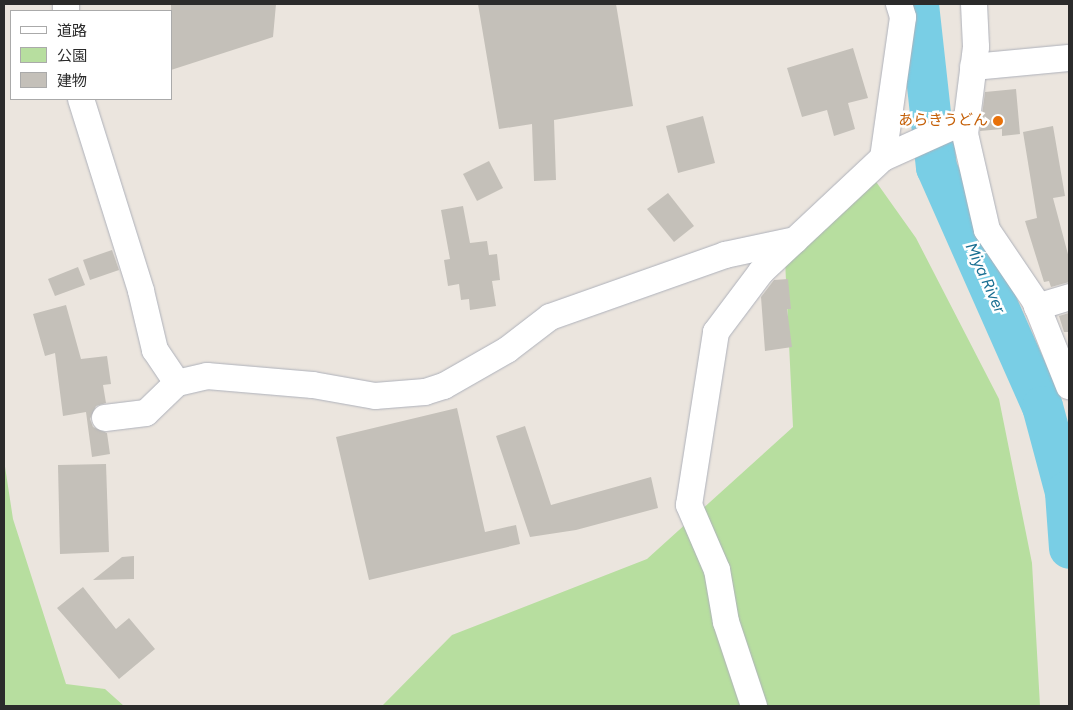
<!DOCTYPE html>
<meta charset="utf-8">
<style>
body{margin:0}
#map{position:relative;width:1073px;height:710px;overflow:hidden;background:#ebe5de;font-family:Figtree,"Noto Sans JP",sans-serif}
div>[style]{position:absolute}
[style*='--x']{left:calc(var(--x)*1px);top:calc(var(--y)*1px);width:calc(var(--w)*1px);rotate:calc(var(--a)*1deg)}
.green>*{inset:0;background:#b7de9f}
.river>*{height:41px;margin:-20.5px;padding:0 20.5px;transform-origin:20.5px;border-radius:20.5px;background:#79cee5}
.building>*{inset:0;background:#c4c0b9}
.roads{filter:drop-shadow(0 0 1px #aeb1ba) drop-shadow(0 0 1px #aeb1ba)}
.minor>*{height:26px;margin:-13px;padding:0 13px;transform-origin:13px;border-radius:13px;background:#fff}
.dots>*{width:14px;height:14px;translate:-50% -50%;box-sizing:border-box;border:2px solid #fff;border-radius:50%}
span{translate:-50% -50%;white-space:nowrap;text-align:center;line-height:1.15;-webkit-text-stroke:5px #fff;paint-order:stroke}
.food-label{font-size:15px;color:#c56008}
.right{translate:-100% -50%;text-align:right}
.water-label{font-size:16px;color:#186e91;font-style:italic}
.frame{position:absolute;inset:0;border:5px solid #2b2b2b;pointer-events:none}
.legend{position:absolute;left:10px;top:10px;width:162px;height:90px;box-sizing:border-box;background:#fff;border:1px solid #aaa;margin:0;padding:6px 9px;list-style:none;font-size:15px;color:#2b2b2b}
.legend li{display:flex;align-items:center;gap:10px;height:25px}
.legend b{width:25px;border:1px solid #aaa}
</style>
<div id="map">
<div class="green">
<i style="clip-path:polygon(862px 162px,916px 238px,999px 399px,1032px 563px,1040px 706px,382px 706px,452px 635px,647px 559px,793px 427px,784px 239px)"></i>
<i style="clip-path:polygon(4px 460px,13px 519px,66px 684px,105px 689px,124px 706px,4px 706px)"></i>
</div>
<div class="river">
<i style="--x:918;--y:4;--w:164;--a:83.7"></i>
<i style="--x:936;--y:167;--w:261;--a:66.1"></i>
<i style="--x:1042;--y:406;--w:89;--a:75"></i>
<i style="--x:1065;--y:492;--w:56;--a:85.9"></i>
</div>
<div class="building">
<i style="clip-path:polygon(171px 4px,276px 4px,273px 37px,171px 70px)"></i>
<i style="clip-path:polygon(478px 4px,616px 4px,633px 106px,554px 120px,556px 180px,534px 181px,532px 124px,499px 129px)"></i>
<i style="clip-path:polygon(853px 48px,868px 98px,848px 103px,855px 129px,834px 136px,827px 110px,802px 117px,787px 68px)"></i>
<i style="clip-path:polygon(1016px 89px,1020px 134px,1002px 136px,1002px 129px,980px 131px,985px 92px)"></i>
<i style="clip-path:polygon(703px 116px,715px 163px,678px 173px,666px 126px)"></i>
<i style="clip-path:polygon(1053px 126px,1065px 196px,1053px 198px,1069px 258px,1069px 282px,1051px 287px,1049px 281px,1044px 282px,1025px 221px,1037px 218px,1023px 132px)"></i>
<i style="clip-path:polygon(489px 161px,503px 188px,477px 201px,463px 174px)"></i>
<i style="clip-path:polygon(668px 193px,694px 226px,674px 242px,647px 209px)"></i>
<i style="clip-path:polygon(463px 206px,470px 243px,487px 241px,489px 255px,497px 254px,500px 280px,492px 281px,496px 306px,470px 310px,469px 299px,461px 300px,459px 284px,448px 286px,444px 260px,450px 259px,441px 210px)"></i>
<i style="clip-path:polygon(112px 250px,119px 270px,90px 280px,83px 260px)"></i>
<i style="clip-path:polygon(78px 267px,85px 285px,55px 296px,48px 279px)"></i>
<i style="clip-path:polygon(788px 279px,791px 309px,787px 309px,792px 347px,765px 351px,761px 297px,774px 280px)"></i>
<i style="clip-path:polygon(66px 305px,81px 359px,107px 356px,111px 384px,103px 385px,106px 403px,96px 406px,90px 419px,93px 427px,107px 433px,110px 454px,92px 457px,86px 412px,63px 416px,55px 353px,45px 356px,33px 314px)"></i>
<i style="clip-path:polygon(1069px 313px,1069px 332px,1064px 332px,1059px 316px)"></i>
<i style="clip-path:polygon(457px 408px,485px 532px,516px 525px,520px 544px,369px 580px,336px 437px)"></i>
<i style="clip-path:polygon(525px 426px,551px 505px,651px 477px,658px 508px,576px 530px,530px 537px,496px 436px)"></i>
<i style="clip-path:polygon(106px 464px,109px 552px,60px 554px,58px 465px)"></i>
<i style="clip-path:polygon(134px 556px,134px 579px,93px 580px,122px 557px)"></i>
<i style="clip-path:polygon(83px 587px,116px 629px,129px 618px,155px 649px,119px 679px,57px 608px)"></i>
</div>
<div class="roads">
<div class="minor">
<i style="--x:974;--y:4;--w:43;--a:87.3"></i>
<i style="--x:976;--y:47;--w:88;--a:97.2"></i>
<i style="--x:965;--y:134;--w:98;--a:77.1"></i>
<i style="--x:987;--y:230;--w:86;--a:55.9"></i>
<i style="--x:1035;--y:301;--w:92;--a:68.2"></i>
<i style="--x:66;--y:11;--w:7;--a:-90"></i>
<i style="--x:973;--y:67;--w:96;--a:-5.4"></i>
<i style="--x:81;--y:99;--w:201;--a:72.6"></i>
<i style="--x:141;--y:291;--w:61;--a:76.7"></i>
<i style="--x:155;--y:350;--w:40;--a:56"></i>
<i style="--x:883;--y:158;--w:92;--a:-24.3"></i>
<i style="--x:1037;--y:307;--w:34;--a:-17"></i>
<i style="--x:105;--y:418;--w:41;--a:-7"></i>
<i style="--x:146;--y:413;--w:43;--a:-44.1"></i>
<i style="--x:177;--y:383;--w:31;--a:-13"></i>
<i style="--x:207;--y:376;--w:106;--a:4.9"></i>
<i style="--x:313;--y:385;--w:63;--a:10.1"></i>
<i style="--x:375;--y:396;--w:50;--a:-4.6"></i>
<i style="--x:425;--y:392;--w:20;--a:-18"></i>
<i style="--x:444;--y:386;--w:73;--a:-29.7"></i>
<i style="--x:507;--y:350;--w:54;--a:-37.5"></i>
<i style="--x:550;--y:317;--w:186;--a:-19.5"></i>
<i style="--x:725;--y:255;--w:72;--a:-12.1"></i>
<i style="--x:754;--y:706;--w:89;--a:-108.4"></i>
<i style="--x:726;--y:622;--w:53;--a:-99.8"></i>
<i style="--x:717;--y:570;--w:71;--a:-113.3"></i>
<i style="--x:689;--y:505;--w:175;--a:-81.1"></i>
<i style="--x:716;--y:332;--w:75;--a:-53.1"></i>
<i style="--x:761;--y:272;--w:167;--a:-43.1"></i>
<i style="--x:883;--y:158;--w:142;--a:-81.9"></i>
<i style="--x:903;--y:17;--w:14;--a:-107"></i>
</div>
</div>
<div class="dots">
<i style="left:998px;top:121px;background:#e8710a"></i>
</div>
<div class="food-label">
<span class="right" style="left:988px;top:121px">あらきうどん</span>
</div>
<div class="water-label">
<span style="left:985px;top:278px;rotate:66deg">Miya River</span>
</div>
<div class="frame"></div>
<ul class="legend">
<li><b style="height:6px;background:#fff"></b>道路</li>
<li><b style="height:14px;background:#b7de9f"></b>公園</li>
<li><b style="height:14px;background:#c4c0b9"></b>建物</li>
</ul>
</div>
